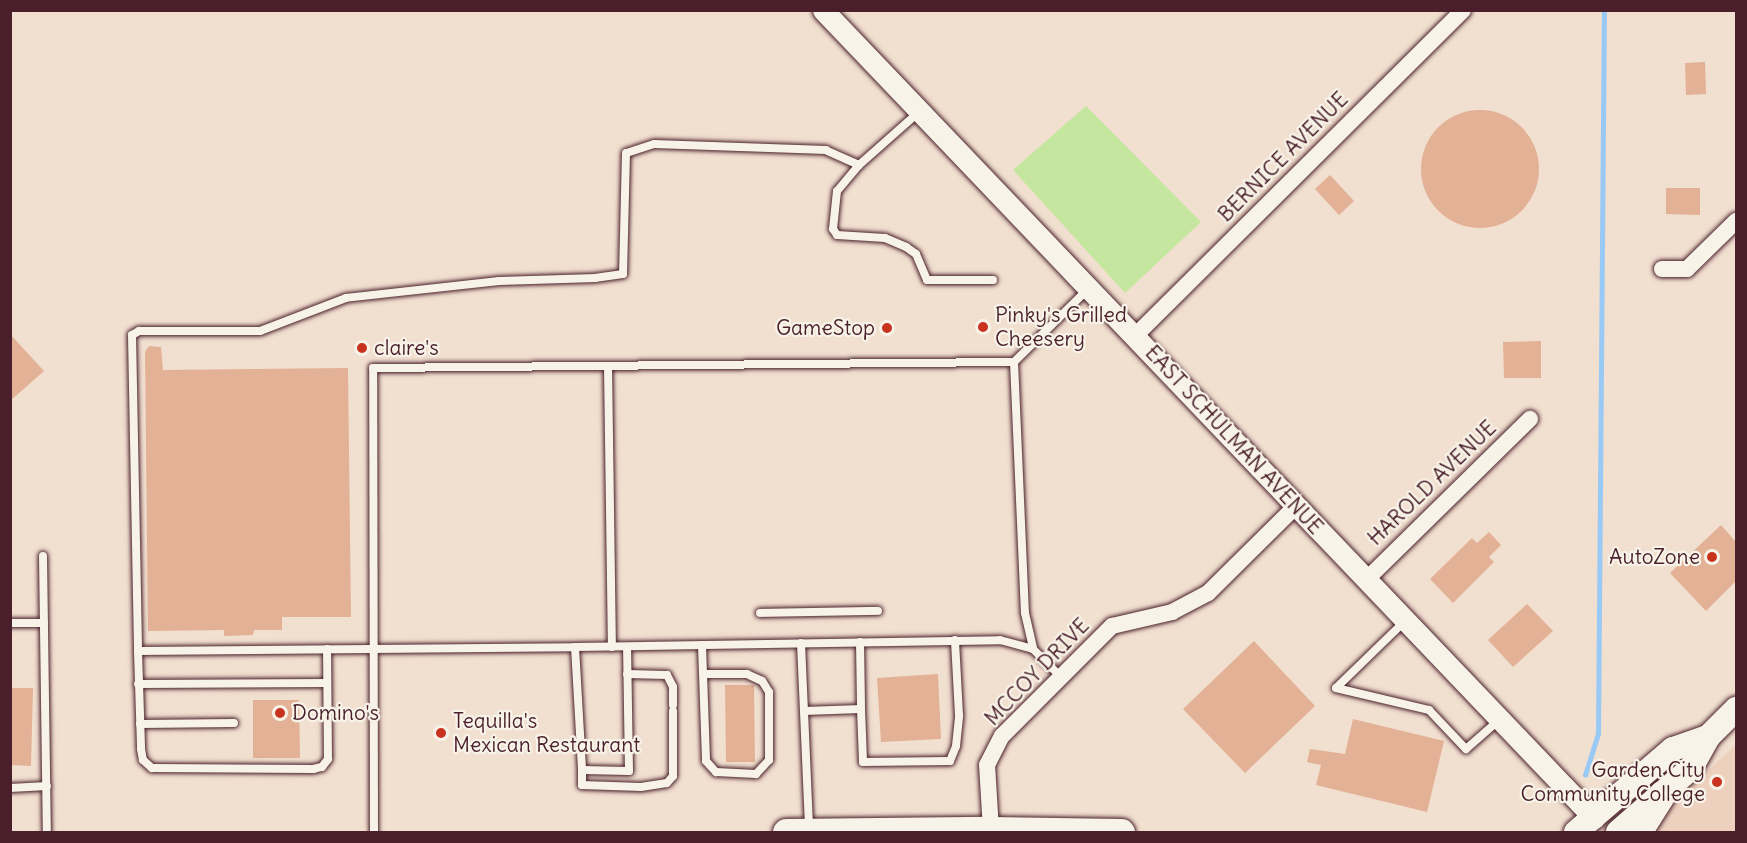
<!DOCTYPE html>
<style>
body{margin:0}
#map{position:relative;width:1747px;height:843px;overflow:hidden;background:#f1dfcf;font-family:Delius,sans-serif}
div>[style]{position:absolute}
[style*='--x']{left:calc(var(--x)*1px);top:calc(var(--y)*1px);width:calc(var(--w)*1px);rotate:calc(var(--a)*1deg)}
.built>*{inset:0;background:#edd1be}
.green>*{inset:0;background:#c5e69f}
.stream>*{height:4.5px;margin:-2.25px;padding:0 2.25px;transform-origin:2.25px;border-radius:2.25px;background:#99caf5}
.building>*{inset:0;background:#e3b195}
.round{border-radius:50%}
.roads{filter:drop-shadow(0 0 2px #4a1f2b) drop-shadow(0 0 2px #4a1f2b)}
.service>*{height:8px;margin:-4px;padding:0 4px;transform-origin:4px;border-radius:4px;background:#f7f3e8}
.minor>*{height:16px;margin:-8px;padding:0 8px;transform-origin:8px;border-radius:8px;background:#f7f3e8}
.tertiary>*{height:21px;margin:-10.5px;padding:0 10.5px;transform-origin:10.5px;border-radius:10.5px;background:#f7f3e8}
.secondary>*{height:24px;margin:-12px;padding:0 12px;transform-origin:12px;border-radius:12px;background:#f7f3e8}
.primary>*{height:27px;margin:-13.5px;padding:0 13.5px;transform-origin:13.5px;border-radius:13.5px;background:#f7f3e8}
.dots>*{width:16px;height:16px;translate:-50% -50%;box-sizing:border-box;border:3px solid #f7f3e8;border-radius:50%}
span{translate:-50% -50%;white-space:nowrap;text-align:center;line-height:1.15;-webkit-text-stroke:4.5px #f7f3e8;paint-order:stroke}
.street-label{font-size:21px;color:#4a1f2b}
.poi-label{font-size:21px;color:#4a1f2b}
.left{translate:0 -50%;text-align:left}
.right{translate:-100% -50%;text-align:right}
.frame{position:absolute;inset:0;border:12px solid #4a1f2b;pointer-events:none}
</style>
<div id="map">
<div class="built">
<i style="clip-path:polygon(1736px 744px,1736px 832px,1654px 832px,1658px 819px)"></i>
</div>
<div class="green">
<i style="clip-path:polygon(1086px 106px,1201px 222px,1125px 293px,1013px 170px)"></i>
</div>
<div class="stream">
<i style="--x:1585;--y:775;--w:43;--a:-72.4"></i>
<i style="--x:1598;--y:734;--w:724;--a:-89.53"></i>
</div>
<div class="building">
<i style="clip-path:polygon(1705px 62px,1706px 94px,1686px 95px,1685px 63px)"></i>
<i class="round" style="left:1421px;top:110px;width:118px;height:118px"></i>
<i style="clip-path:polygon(1330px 175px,1354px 201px,1339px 215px,1315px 189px)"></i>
<i style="clip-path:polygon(1666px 188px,1700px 188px,1700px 215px,1666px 214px)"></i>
<i style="clip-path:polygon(10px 334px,44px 371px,10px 401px)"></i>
<i style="clip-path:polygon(1541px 341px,1541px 378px,1504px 378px,1503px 342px)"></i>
<i style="clip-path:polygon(149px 346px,161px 347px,163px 370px,348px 368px,351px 617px,282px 617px,282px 630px,254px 630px,253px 635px,224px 636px,224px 630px,148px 631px,145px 352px)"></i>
<i style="clip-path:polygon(1721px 525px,1736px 542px,1736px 581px,1706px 611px,1670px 573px)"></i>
<i style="clip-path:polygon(1489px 532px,1501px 545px,1489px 557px,1494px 562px,1453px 603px,1430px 579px,1472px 538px,1477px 543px)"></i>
<i style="clip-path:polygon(1527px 604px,1553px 631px,1513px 667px,1488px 640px)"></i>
<i style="clip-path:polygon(1254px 641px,1315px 706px,1245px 773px,1183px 709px)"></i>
<i style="clip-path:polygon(938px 674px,941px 739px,881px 742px,877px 678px)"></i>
<i style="clip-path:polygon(725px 685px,754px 685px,755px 762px,726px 762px)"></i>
<i style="clip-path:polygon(10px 688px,33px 688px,31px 766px,10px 765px)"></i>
<i style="clip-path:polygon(253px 700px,299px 700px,300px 758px,253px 758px)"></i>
<i style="clip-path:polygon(1353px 719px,1444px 741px,1427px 812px,1316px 785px,1321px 765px,1307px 762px,1310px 749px,1345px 754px)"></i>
</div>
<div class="roads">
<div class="service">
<i style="--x:920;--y:111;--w:81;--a:138.5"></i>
<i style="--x:859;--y:165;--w:36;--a:-156"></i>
<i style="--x:826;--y:150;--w:172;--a:-178"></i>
<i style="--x:654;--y:144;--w:29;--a:162"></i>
<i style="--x:626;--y:153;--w:121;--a:91.4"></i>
<i style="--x:623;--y:274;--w:27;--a:172"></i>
<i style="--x:596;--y:278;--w:97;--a:178.2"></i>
<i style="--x:499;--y:281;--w:154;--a:173.7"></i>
<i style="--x:346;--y:298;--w:92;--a:159"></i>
<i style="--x:260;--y:331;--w:121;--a:180"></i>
<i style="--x:139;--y:331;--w:8;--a:150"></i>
<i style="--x:132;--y:335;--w:316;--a:88.9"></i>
<i style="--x:138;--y:651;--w:437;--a:-0.5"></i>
<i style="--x:575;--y:647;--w:425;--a:-0.9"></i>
<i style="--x:1000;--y:640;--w:34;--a:15"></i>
<i style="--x:859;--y:165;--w:34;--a:130"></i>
<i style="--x:837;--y:191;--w:38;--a:96"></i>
<i style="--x:833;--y:229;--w:7;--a:56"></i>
<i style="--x:837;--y:235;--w:48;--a:3.6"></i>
<i style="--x:885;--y:238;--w:23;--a:23"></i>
<i style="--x:906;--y:247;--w:12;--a:35"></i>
<i style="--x:916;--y:254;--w:28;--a:67"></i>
<i style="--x:927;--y:280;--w:66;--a:0"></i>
<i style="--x:1014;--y:362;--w:251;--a:87.5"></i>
<i style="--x:1025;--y:613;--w:37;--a:77"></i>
<i style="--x:1033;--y:649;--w:40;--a:45"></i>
<i style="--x:608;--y:366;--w:281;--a:89.2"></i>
<i style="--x:43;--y:556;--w:276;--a:89.2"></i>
<i style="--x:760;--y:613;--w:118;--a:-1"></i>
<i style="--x:1405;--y:621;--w:96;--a:135.8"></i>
<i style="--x:1336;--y:688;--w:96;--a:13.3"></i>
<i style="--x:1429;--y:710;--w:54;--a:46.5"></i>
<i style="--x:1466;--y:749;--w:44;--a:-41.3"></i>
<i style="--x:10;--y:623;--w:34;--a:0"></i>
<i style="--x:860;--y:642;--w:67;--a:89.1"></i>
<i style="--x:801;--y:643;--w:186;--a:87.5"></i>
<i style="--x:702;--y:645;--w:116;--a:88"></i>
<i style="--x:706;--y:761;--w:15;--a:48"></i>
<i style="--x:716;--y:772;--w:40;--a:2.9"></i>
<i style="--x:756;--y:774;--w:19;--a:-47"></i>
<i style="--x:769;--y:760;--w:68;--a:-90"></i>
<i style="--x:769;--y:692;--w:13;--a:-122"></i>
<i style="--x:762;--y:681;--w:17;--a:-155"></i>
<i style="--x:747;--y:674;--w:44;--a:180"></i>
<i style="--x:575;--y:647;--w:123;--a:86.7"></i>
<i style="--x:582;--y:770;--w:47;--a:1.2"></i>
<i style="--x:629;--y:771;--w:124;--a:-90.9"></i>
<i style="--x:138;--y:651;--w:98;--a:88.2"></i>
<i style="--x:141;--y:749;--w:11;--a:80"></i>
<i style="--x:143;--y:760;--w:12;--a:42"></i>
<i style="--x:152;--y:768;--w:161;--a:0.4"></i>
<i style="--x:313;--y:769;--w:9;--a:-13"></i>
<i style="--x:322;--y:767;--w:10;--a:-53"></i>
<i style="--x:328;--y:759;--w:110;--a:-90.5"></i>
<i style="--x:627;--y:674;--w:40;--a:1.4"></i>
<i style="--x:667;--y:675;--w:13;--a:63"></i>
<i style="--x:673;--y:687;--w:18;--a:90"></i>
<i style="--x:138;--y:684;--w:189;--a:-0.3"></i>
<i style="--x:804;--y:711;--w:57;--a:-2"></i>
<i style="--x:861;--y:709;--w:53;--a:87.8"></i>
<i style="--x:863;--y:762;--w:87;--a:-0.7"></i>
<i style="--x:950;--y:761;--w:16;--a:-68"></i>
<i style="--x:956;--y:746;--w:31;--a:-84"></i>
<i style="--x:959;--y:715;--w:75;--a:-93.1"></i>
<i style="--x:140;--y:724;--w:94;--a:-0.6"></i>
<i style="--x:582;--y:770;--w:15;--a:90"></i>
<i style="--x:582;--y:785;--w:59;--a:1.9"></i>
<i style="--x:641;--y:787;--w:26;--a:-9"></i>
<i style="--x:667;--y:783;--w:9;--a:-49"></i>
<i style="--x:673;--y:776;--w:65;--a:-90"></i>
<i style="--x:10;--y:788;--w:37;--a:-3"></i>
<i style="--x:374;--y:832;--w:464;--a:-90.1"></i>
<i style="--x:373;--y:368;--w:641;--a:-0.54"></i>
<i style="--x:1014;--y:362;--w:104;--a:-44.6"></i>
</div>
<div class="minor">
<i style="--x:1662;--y:269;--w:25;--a:0"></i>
<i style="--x:1687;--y:269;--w:69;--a:-44.4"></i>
<i style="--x:1135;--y:336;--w:462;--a:-44.8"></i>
<i style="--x:1366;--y:580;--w:230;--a:-44.5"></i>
<i style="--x:991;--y:830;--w:65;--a:-93.5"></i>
<i style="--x:987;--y:765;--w:33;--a:-63"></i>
<i style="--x:1002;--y:736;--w:156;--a:-45"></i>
<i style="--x:1112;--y:626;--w:62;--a:-13.1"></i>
<i style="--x:1172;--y:612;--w:41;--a:-27.8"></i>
<i style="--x:1208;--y:593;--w:124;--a:-44.7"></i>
</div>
<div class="tertiary">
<i style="--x:823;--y:10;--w:1117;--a:46.34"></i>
</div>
<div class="secondary">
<i style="--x:1576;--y:832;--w:128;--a:-40.6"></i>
<i style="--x:1673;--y:749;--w:37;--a:-19"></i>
<i style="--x:1618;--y:832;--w:97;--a:-41.2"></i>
<i style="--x:1691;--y:768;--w:35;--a:-61"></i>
<i style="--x:1708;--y:737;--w:40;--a:-45"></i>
</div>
<div class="primary">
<i style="--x:786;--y:832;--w:205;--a:-0.6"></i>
<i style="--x:991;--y:830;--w:130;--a:0.9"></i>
<i style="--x:1638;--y:832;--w:45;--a:-57.7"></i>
</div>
</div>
<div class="dots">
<i style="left:983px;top:327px;background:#c8321e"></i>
<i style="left:887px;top:328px;background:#c8321e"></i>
<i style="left:362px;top:348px;background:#c8321e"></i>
<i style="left:1712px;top:557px;background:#c8321e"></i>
<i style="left:280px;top:713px;background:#c8321e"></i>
<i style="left:441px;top:733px;background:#c8321e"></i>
<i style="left:1717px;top:782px;background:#c8321e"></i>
</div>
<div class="street-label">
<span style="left:1283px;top:157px;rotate:-45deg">BERNICE AVENUE</span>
<span style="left:1234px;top:440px;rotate:47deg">EAST SCHULMAN AVENUE</span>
<span style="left:1432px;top:483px;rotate:-44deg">HAROLD AVENUE</span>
<span style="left:1037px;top:672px;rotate:-46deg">MCCOY DRIVE</span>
</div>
<div class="poi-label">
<span class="left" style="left:995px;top:327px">Pinky's Grilled<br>Cheesery</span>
<span class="right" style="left:875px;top:328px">GameStop</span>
<span class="left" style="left:374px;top:348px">claire's</span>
<span class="right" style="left:1700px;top:557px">AutoZone</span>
<span class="left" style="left:292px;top:713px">Domino's</span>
<span class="left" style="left:453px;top:733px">Tequilla's<br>Mexican Restaurant</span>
<span class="right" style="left:1705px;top:782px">Garden City<br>Community College</span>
</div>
<div class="frame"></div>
</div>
